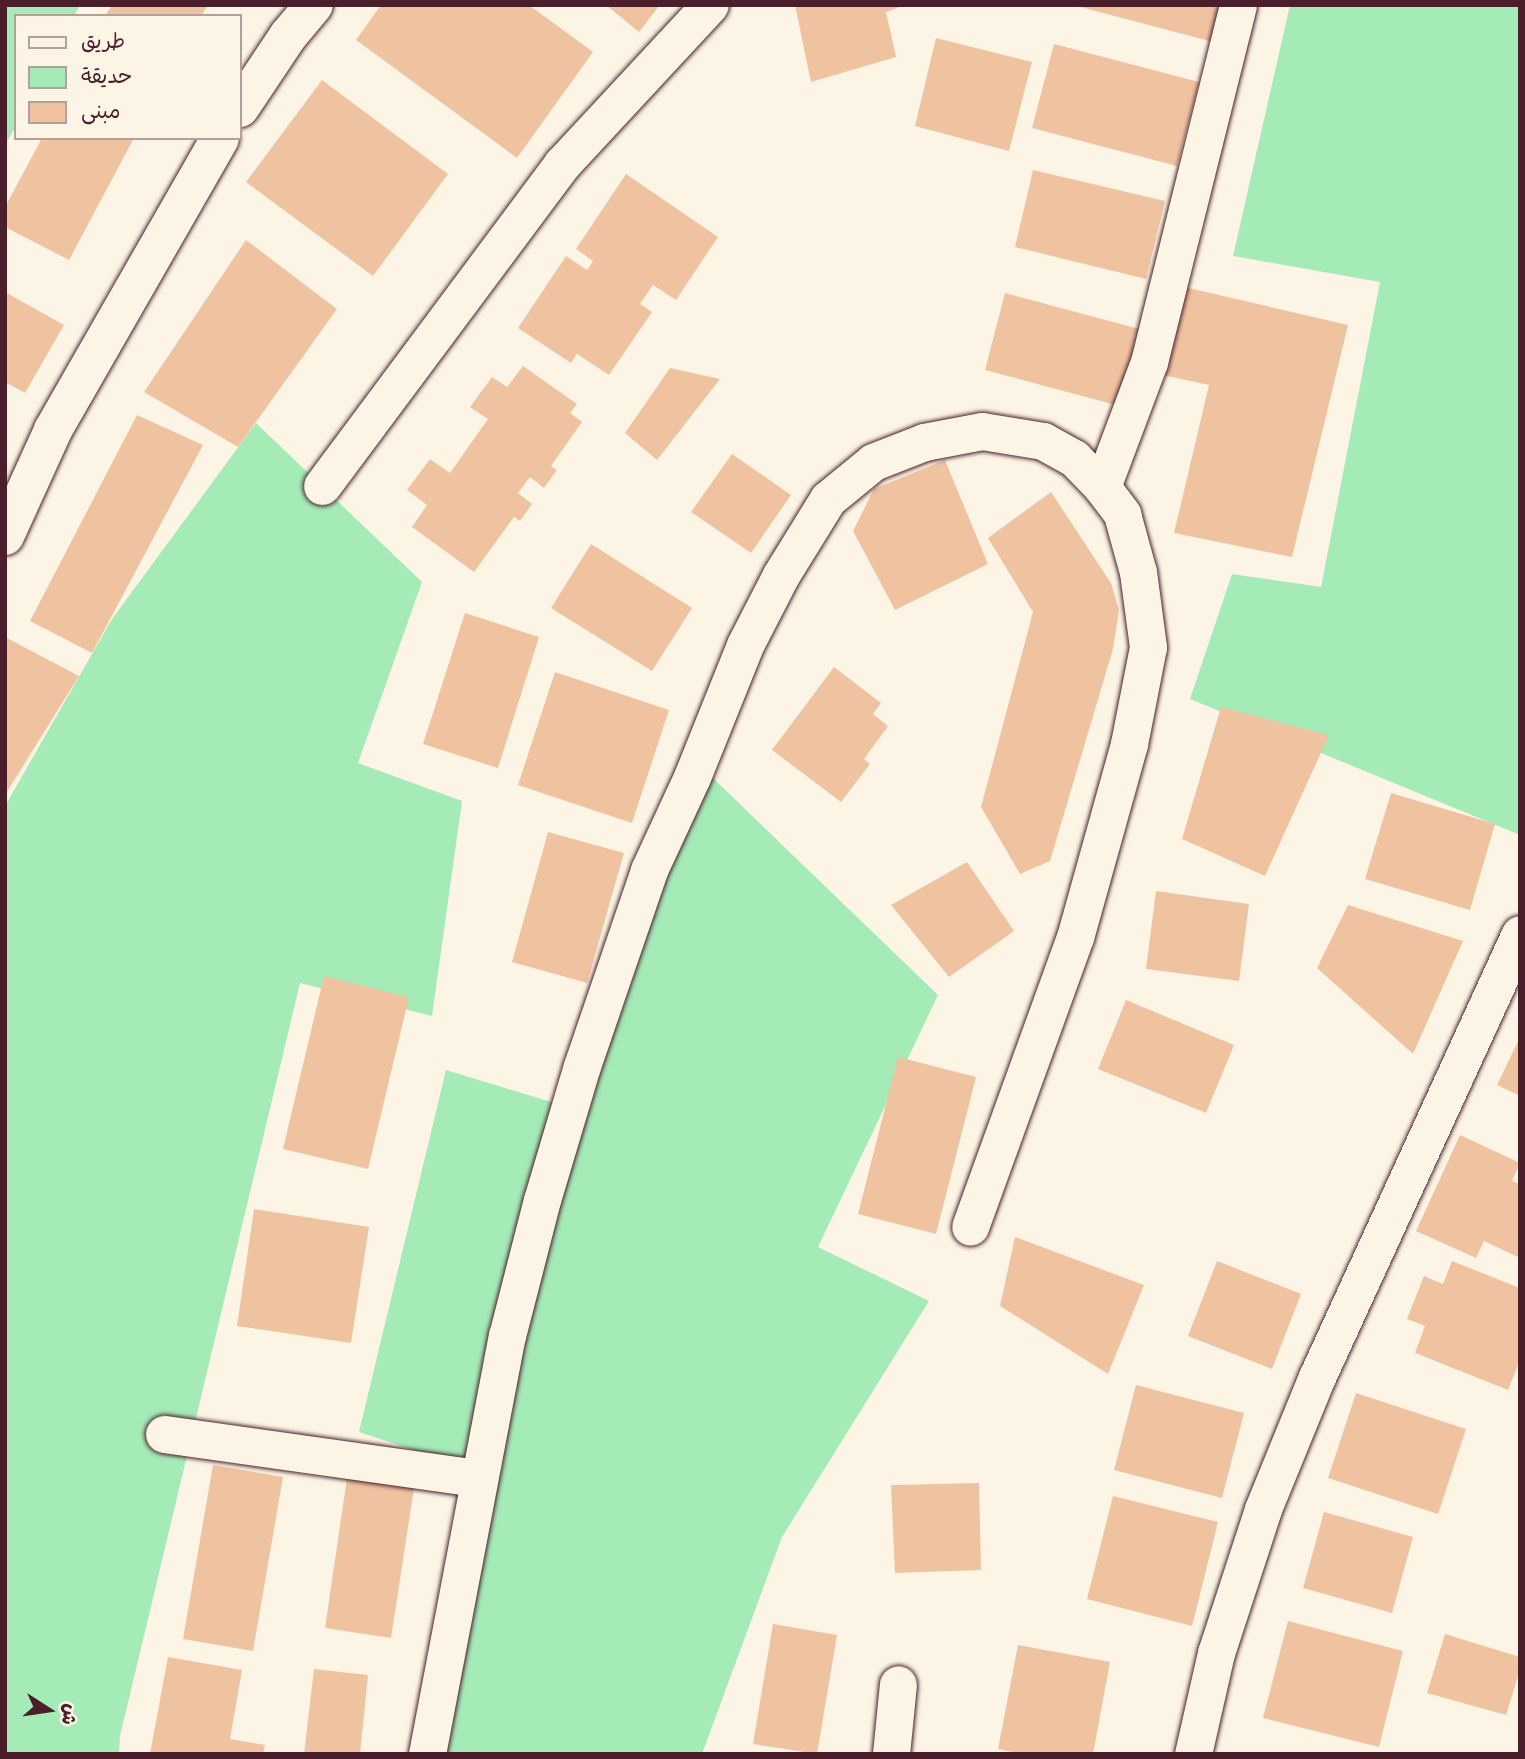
<!DOCTYPE html>
<meta charset="utf-8">
<style>
body{margin:0}
#map{position:relative;width:1525px;height:1759px;overflow:hidden;background:#fcf5e5;font-family:Itim,"Playpen Sans Arabic",sans-serif}
div>[style]{position:absolute}
[style*='--x']{left:calc(var(--x)*1px);top:calc(var(--y)*1px);width:calc(var(--w)*1px);rotate:calc(var(--a)*1deg)}
.green>*{inset:0;background:#a4ebb8}
.building>*{inset:0;background:#f0c3a0}
.roads{filter:drop-shadow(0 0 2px #4a1f2b) drop-shadow(0 0 2px #4a1f2b)}
.street>*{height:37px;margin:-18.5px;padding:0 18.5px;transform-origin:18.5px;border-radius:18.5px;background:#fcf5e5}
.secondary>*{height:38px;margin:-19px;padding:0 19px;transform-origin:19px;border-radius:19px;background:#fcf5e5}
span{translate:-50% -50%;white-space:nowrap;text-align:center;line-height:1.15;-webkit-text-stroke:6px #fcf5e5;paint-order:stroke}
.frame{position:absolute;inset:0;border:7px solid #4a1f2b;pointer-events:none}
.legend{position:absolute;left:14px;top:14px;width:228px;height:126px;box-sizing:border-box;background:#fcf5e5;border:2px solid #b59f9b;margin:0;padding:9px 12px;list-style:none;font-size:21px;color:#4a1f2b}
.legend li{display:flex;align-items:center;gap:14px;height:35px}
.legend b{width:35px;border:2px solid #b59f9b}
.north{position:absolute;left:14px;top:1675px;width:70px;height:70px;-webkit-text-stroke:5px #fcf5e5;paint-order:stroke;rotate:102deg;font-size:19px;font-weight:700;line-height:28px;text-align:center;color:#4a1f2b}
.north::after{content:'';display:block;margin:auto;width:24px;height:32px;background:#4a1f2b;clip-path:polygon(50% 0,100% 100%,50% 72%,0 100%)}
</style>
<div id="map">
<div class="green">
<i style="clip-path:polygon(5px 5px,80px 5px,74px 16px,16px 16px,16px 126px,5px 145px)"></i>
<i style="clip-path:polygon(1290px 5px,1520px 5px,1520px 835px,1190px 699px,1232px 574px,1321px 587px,1380px 282px,1233px 256px)"></i>
<i style="clip-path:polygon(256px 423px,422px 582px,358px 763px,462px 801px,432px 1016px,300px 983px,120px 1736px,119px 1754px,5px 1754px,5px 806px,112px 619px)"></i>
<i style="clip-path:polygon(691px 757px,938px 995px,818px 1247px,929px 1301px,782px 1537px,702px 1754px,433px 1754px,492px 1476px,359px 1432px,446px 1070px,561px 1105px)"></i>
</div>
<div class="building">
<i style="clip-path:polygon(112px 5px,208px 5px,201px 16px,105px 16px)"></i>
<i style="clip-path:polygon(381px 5px,529px 5px,593px 52px,517px 158px,356px 40px)"></i>
<i style="clip-path:polygon(606px 5px,660px 5px,639px 32px)"></i>
<i style="clip-path:polygon(795px 5px,905px 5px,886px 12px,896px 57px,811px 82px)"></i>
<i style="clip-path:polygon(1073px 5px,1223px 5px,1213px 42px)"></i>
<i style="clip-path:polygon(936px 38px,1032px 62px,1009px 151px,915px 126px)"></i>
<i style="clip-path:polygon(1054px 44px,1199px 82px,1177px 166px,1032px 128px)"></i>
<i style="clip-path:polygon(322px 80px,448px 174px,373px 276px,246px 182px)"></i>
<i style="clip-path:polygon(42px 138px,134px 138px,69px 260px,5px 227px,5px 207px)"></i>
<i style="clip-path:polygon(1033px 170px,1165px 201px,1146px 279px,1015px 247px)"></i>
<i style="clip-path:polygon(626px 174px,718px 237px,676px 300px,653px 285px,640px 304px,652px 312px,609px 375px,577px 354px,571px 363px,518px 328px,566px 256px,587px 270px,593px 261px,576px 249px)"></i>
<i style="clip-path:polygon(246px 240px,337px 309px,238px 447px,144px 392px)"></i>
<i style="clip-path:polygon(1180px 286px,1348px 325px,1292px 557px,1174px 533px,1209px 385px,1158px 374px)"></i>
<i style="clip-path:polygon(5px 292px,64px 325px,25px 393px,5px 382px)"></i>
<i style="clip-path:polygon(1005px 293px,1143px 330px,1123px 407px,985px 370px)"></i>
<i style="clip-path:polygon(523px 366px,577px 404px,570px 413px,582px 422px,551px 466px,557px 470px,544px 488px,530px 477px,518px 493px,532px 504px,520px 521px,514px 517px,474px 572px,412px 527px,427px 505px,407px 490px,430px 459px,450px 473px,488px 419px,470px 407px,492px 377px,507px 387px)"></i>
<i style="clip-path:polygon(670px 368px,720px 379px,657px 460px,625px 433px)"></i>
<i style="clip-path:polygon(137px 415px,203px 445px,92px 653px,30px 621px)"></i>
<i style="clip-path:polygon(732px 454px,791px 495px,751px 553px,691px 512px)"></i>
<i style="clip-path:polygon(945px 460px,988px 564px,895px 610px,853px 531px,874px 489px)"></i>
<i style="clip-path:polygon(1051px 492px,1111px 583px,1119px 610px,1113px 649px,1050px 861px,1020px 874px,981px 807px,1033px 612px,988px 538px)"></i>
<i style="clip-path:polygon(591px 544px,692px 608px,652px 671px,551px 608px)"></i>
<i style="clip-path:polygon(465px 613px,539px 637px,498px 768px,423px 744px)"></i>
<i style="clip-path:polygon(5px 637px,79px 676px,5px 795px)"></i>
<i style="clip-path:polygon(834px 667px,881px 703px,873px 714px,888px 726px,864px 759px,870px 764px,841px 802px,772px 750px)"></i>
<i style="clip-path:polygon(555px 672px,669px 710px,632px 823px,518px 785px)"></i>
<i style="clip-path:polygon(1221px 707px,1329px 735px,1265px 876px,1182px 839px)"></i>
<i style="clip-path:polygon(1391px 793px,1495px 824px,1470px 910px,1365px 879px)"></i>
<i style="clip-path:polygon(548px 832px,624px 853px,587px 983px,512px 962px)"></i>
<i style="clip-path:polygon(967px 862px,1014px 931px,949px 977px,891px 905px)"></i>
<i style="clip-path:polygon(1156px 891px,1249px 904px,1239px 981px,1146px 969px)"></i>
<i style="clip-path:polygon(1348px 905px,1463px 941px,1413px 1054px,1317px 968px)"></i>
<i style="clip-path:polygon(324px 976px,409px 997px,368px 1169px,283px 1149px)"></i>
<i style="clip-path:polygon(1126px 1000px,1234px 1045px,1206px 1113px,1098px 1069px)"></i>
<i style="clip-path:polygon(1520px 1037px,1520px 1096px,1497px 1085px)"></i>
<i style="clip-path:polygon(898px 1057px,976px 1077px,936px 1234px,858px 1214px)"></i>
<i style="clip-path:polygon(1460px 1135px,1520px 1163px,1512px 1181px,1520px 1184px,1520px 1258px,1484px 1241px,1476px 1258px,1416px 1231px)"></i>
<i style="clip-path:polygon(254px 1209px,369px 1227px,351px 1343px,237px 1326px)"></i>
<i style="clip-path:polygon(1015px 1237px,1144px 1285px,1108px 1374px,1000px 1306px)"></i>
<i style="clip-path:polygon(1217px 1261px,1301px 1294px,1272px 1369px,1188px 1336px)"></i>
<i style="clip-path:polygon(1452px 1261px,1520px 1288px,1520px 1360px,1508px 1390px,1415px 1353px,1425px 1326px,1407px 1319px,1424px 1276px,1443px 1284px)"></i>
<i style="clip-path:polygon(1136px 1385px,1244px 1413px,1222px 1498px,1114px 1470px)"></i>
<i style="clip-path:polygon(1356px 1393px,1466px 1429px,1438px 1514px,1328px 1478px)"></i>
<i style="clip-path:polygon(213px 1465px,283px 1477px,253px 1651px,183px 1639px)"></i>
<i style="clip-path:polygon(347px 1478px,414px 1488px,391px 1638px,325px 1628px)"></i>
<i style="clip-path:polygon(979px 1483px,981px 1570px,895px 1573px,891px 1485px)"></i>
<i style="clip-path:polygon(1113px 1496px,1218px 1522px,1192px 1626px,1087px 1599px)"></i>
<i style="clip-path:polygon(1324px 1512px,1413px 1537px,1392px 1613px,1303px 1588px)"></i>
<i style="clip-path:polygon(1288px 1621px,1403px 1651px,1379px 1747px,1263px 1718px)"></i>
<i style="clip-path:polygon(773px 1624px,837px 1635px,817px 1754px,753px 1744px)"></i>
<i style="clip-path:polygon(1445px 1634px,1520px 1657px,1520px 1670px,1506px 1715px,1427px 1693px)"></i>
<i style="clip-path:polygon(1018px 1645px,1110px 1662px,1093px 1754px,1021px 1754px,998px 1749px)"></i>
<i style="clip-path:polygon(168px 1657px,242px 1670px,230px 1739px,265px 1745px,263px 1754px,150px 1754px)"></i>
<i style="clip-path:polygon(314px 1669px,368px 1675px,360px 1754px,304px 1754px)"></i>
</div>
<div class="roads">
<div class="street">
<i style="--x:322;--y:486;--w:402;--a:-53.3"></i>
<i style="--x:562;--y:164;--w:217;--a:-47.1"></i>
<i style="--x:1102;--y:487;--w:134;--a:-69.4"></i>
<i style="--x:1149;--y:362;--w:368;--a:-76"></i>
<i style="--x:164;--y:1434;--w:318;--a:8"></i>
<i style="--x:427;--y:1754;--w:426;--a:-79.2"></i>
<i style="--x:507;--y:1336;--w:140;--a:-75.6"></i>
<i style="--x:542;--y:1200;--w:140;--a:-73.4"></i>
<i style="--x:582;--y:1066;--w:207;--a:-71.1"></i>
<i style="--x:649;--y:870;--w:102;--a:-65.2"></i>
<i style="--x:692;--y:777;--w:142;--a:-68.1"></i>
<i style="--x:745;--y:645;--w:79;--a:-62.8"></i>
<i style="--x:781;--y:575;--w:89;--a:-58.3"></i>
<i style="--x:828;--y:499;--w:58;--a:-39.4"></i>
<i style="--x:873;--y:462;--w:55;--a:-21.4"></i>
<i style="--x:924;--y:442;--w:59;--a:-10.7"></i>
<i style="--x:982;--y:431;--w:62;--a:9.3"></i>
<i style="--x:1043;--y:441;--w:35;--a:29"></i>
<i style="--x:1074;--y:458;--w:40;--a:46"></i>
<i style="--x:1102;--y:487;--w:34;--a:53"></i>
<i style="--x:1122;--y:514;--w:60;--a:74.6"></i>
<i style="--x:1138;--y:572;--w:76;--a:82.4"></i>
<i style="--x:1148;--y:647;--w:99;--a:101.1"></i>
<i style="--x:1129;--y:744;--w:200;--a:105.6"></i>
<i style="--x:1075;--y:937;--w:308;--a:109.9"></i>
<i style="--x:891;--y:1754;--w:70;--a:-84.3"></i>
<i style="--x:1193;--y:1754;--w:104;--a:-77.2"></i>
<i style="--x:1216;--y:1653;--w:151;--a:-71.9"></i>
<i style="--x:1263;--y:1509;--w:143;--a:-67.8"></i>
<i style="--x:1317;--y:1377;--w:487;--a:-65.4"></i>
</div>
<div class="secondary">
<i style="--x:240;--y:108;--w:87;--a:-56.3"></i>
<i style="--x:288;--y:36;--w:40;--a:-50"></i>
<i style="--x:5;--y:536;--w:116;--a:-65.6"></i>
<i style="--x:53;--y:430;--w:336;--a:-60.2"></i>
</div>
</div>
<div class="frame"></div>
<ul class="legend">
<li><b style="height:9px;background:#fcf5e5"></b>طريق</li>
<li><b style="height:19px;background:#a4ebb8"></b>حديقة</li>
<li><b style="height:19px;background:#f0c3a0"></b>مبنى</li>
</ul>
<div class="north">ش</div>
</div>
